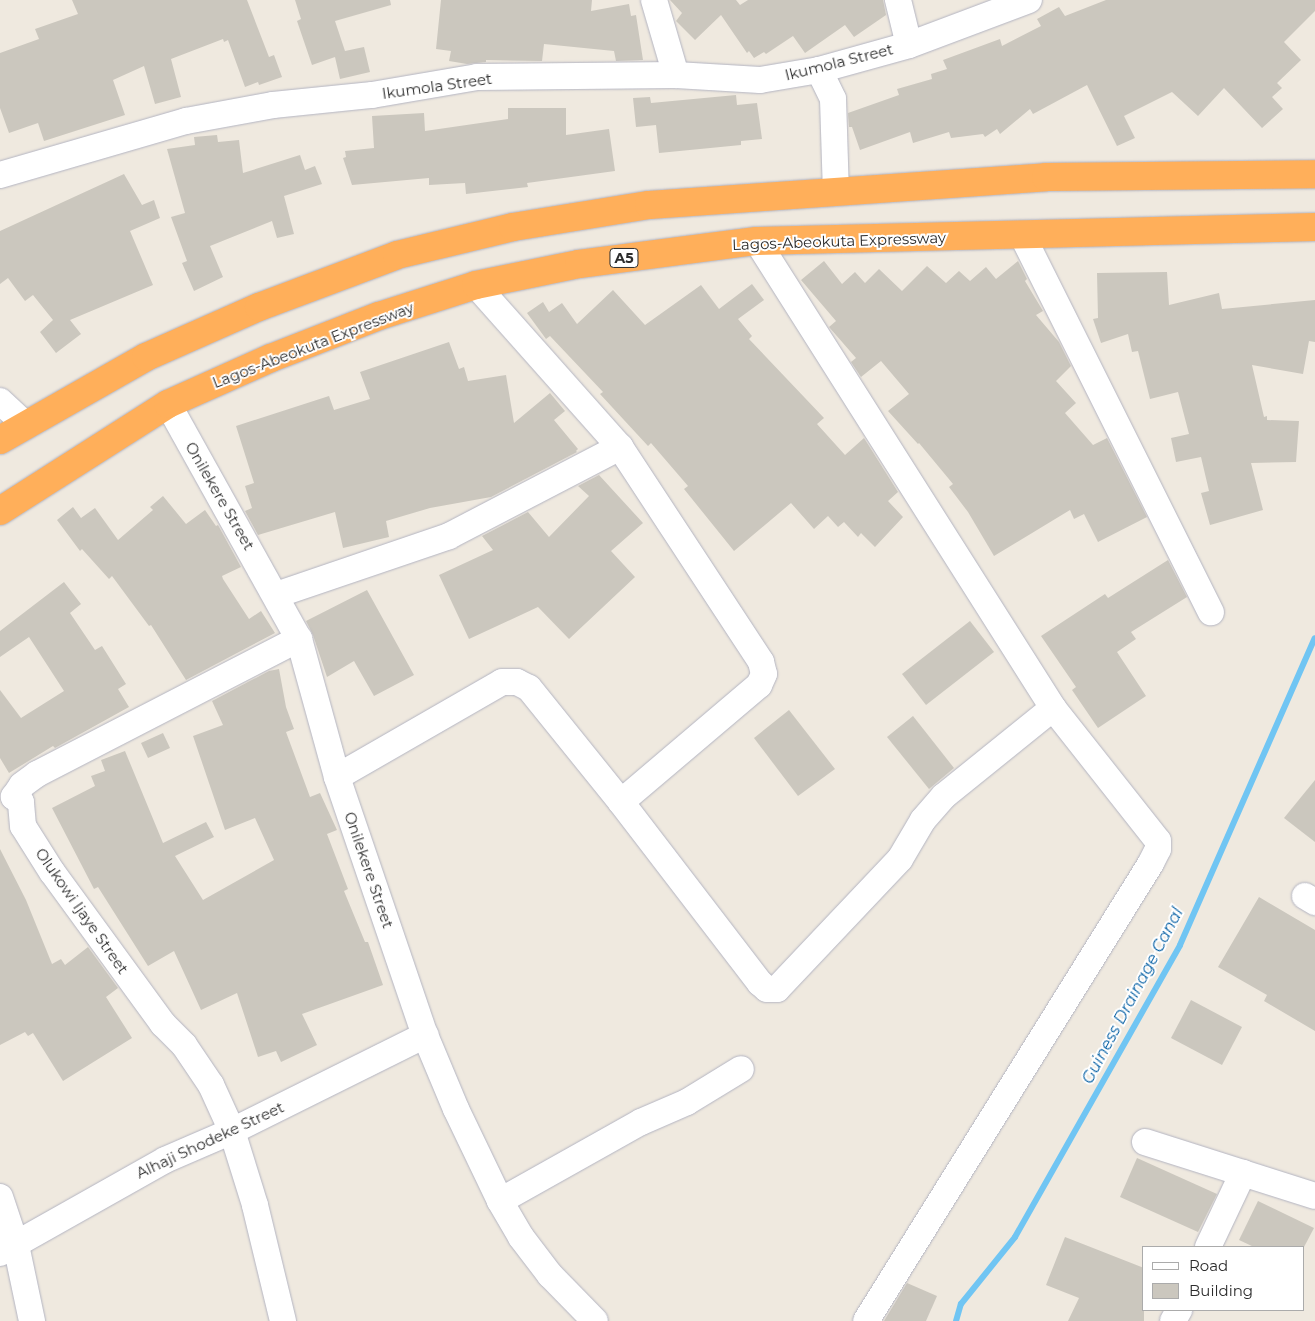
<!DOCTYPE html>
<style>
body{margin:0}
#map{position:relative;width:1315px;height:1321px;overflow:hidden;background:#efe9df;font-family:Montserrat,sans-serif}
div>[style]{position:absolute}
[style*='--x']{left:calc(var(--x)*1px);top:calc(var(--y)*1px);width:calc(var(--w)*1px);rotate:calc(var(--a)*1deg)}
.stream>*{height:6px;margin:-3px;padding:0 3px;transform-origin:3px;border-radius:3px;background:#70c5f3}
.building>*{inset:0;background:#cbc7be}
.roads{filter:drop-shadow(0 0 1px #b3b4c1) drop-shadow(0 0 1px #b3b4c1)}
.minor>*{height:26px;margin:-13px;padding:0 13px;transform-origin:13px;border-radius:13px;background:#fff}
.highway>*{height:28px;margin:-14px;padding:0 14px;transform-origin:14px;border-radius:14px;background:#ffaf5a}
span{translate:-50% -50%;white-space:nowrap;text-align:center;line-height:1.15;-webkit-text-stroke:4px #fff;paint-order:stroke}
.shield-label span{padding:1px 4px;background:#fff;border:1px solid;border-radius:4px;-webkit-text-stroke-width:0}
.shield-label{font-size:14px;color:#2d2d2d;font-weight:700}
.street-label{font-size:15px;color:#2d2d2d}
.water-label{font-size:16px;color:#0962a5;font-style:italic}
.legend{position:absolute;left:1142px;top:1246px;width:162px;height:65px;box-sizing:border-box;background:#fff;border:1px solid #ababab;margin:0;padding:6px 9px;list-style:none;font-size:15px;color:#2d2d2d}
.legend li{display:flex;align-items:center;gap:10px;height:25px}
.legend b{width:25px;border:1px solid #ababab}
</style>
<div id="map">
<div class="stream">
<i style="--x:956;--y:1321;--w:18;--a:-74"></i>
<i style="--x:961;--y:1304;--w:86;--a:-51.1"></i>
<i style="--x:1015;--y:1237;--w:335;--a:-60.5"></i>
<i style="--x:1180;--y:945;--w:335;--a:-66.3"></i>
</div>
<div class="building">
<i style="clip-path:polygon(72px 0,247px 0,269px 57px,274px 55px,282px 77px,259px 85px,258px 82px,245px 87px,228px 40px,224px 42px,223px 39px,171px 59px,181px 97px,155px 104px,144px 66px,113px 80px,125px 115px,44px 141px,38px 123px,9px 133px,0 108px,0 53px,39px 39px,35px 29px,78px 14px)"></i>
<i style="clip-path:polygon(295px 0,390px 0,391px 5px,335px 21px,345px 51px,364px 47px,370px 72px,340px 79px,335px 57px,312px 65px,297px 21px,301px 19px)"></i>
<i style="clip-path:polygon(441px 0,592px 0,591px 11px,629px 4px,631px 16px,636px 15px,643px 60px,616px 61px,614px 51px,544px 44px,542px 61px,486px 60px,486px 62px,467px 64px,449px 61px,451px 51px,436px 49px)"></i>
<i style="clip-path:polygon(670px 0,736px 0,740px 5px,748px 0,883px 0,886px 15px,854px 37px,845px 25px,805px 53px,793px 36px,766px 54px,764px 52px,754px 58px,749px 51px,747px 53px,721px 15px,695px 40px,676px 21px,682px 13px)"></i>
<i style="clip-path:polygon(1106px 0,1315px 0,1315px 11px,1284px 42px,1301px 60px,1277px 83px,1282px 88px,1272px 97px,1283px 109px,1262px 128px,1224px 88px,1198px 116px,1172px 92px,1124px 116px,1135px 138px,1117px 146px,1087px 85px,1033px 114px,1030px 109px,1000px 134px,997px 129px,985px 137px,983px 134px,951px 138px,949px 132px,913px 143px,910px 132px,860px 150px,852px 127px,849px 127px,848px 113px,899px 95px,897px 89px,932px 79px,931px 74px,947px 69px,943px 60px,1000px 39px,1002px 46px,1041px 26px,1037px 19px,1059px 7px,1065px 16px)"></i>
<i style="clip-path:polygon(736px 95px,737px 105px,757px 103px,762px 139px,741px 141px,741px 145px,659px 153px,656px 125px,636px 127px,633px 98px,650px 97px,651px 103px)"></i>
<i style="clip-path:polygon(508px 108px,566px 108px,566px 135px,609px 129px,615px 171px,527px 183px,528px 187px,466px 194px,465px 183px,429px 185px,429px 178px,352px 185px,343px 158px,346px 157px,345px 151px,374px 148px,372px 116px,424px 113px,425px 131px,508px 119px)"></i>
<i style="clip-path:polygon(217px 135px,218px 142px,239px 140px,243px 173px,300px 155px,305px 170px,315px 166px,322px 184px,284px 196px,294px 234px,277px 238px,272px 221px,210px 246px,223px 277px,194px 291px,182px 263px,187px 261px,171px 217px,185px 213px,167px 149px,195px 145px,194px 137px)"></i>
<i style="clip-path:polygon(124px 174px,142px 205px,154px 200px,160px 218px,130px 231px,153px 285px,70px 320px,81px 334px,56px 353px,40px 332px,53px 320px,33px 295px,25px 301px,8px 278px,0 284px,0 231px)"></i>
<i style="clip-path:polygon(824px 261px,842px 284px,855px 272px,865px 283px,879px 269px,902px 291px,927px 266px,946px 283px,959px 271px,970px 281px,986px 267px,996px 279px,1018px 261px,1027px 279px,1025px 281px,1043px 311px,1036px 315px,1059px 342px,1071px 366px,1056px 381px,1076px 403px,1065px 413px,1093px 445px,1107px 438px,1147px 517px,1098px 542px,1084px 514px,1074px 519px,1070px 510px,994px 556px,968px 512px,949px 487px,953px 484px,919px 443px,918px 444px,888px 411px,909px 394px,881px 361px,861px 377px,851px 362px,856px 358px,829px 327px,836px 321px,801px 280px)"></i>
<i style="clip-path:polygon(1167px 272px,1169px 305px,1219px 293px,1222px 309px,1315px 300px,1315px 342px,1309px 341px,1303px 374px,1252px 365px,1264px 417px,1267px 416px,1267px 420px,1299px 421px,1296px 462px,1251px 463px,1263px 510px,1210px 525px,1201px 493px,1209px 491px,1201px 457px,1176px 462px,1171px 438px,1189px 434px,1178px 392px,1150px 399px,1138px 351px,1132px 352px,1128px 334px,1101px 343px,1093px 319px,1098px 318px,1097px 273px)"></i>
<i style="clip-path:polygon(752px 284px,764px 300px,738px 319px,752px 336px,749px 339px,824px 418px,817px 424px,845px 455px,864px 438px,898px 492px,888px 501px,903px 517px,875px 547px,861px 533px,858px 537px,844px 522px,838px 527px,828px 516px,814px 529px,791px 503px,734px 551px,684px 489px,688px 486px,651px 443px,648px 446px,600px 394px,603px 392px,550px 336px,546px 339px,527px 313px,543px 302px,549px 312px,562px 303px,577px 324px,613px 290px,645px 325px,701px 285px,719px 309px)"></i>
<i style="clip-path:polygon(449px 342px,459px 369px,464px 367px,468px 381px,506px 375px,514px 423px,550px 393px,565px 411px,554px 420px,578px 449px,576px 451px,577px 452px,491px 497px,430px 508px,386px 521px,389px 537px,343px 548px,335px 512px,258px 535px,245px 511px,252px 508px,245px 486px,254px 483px,236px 426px,329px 396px,334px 410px,370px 399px,360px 372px)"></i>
<i style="clip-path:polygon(599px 475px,643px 523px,611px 551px,635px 577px,569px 639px,538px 607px,469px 639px,439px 575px,493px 550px,482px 536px,528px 512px,549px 537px,589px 496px,578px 486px)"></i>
<i style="clip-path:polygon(163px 496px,186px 524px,205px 510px,216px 526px,218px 525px,241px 567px,222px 576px,223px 579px,249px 619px,261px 611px,275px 633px,186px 680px,151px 625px,149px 626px,112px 576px,109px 579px,82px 549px,80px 551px,57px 520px,73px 507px,81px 518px,95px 508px,118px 540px,153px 510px,150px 507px)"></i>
<i style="clip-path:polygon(1168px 560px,1187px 597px,1131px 632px,1136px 639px,1117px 652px,1146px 696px,1098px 728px,1072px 690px,1076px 687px,1041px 636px,1105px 594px,1108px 598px)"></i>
<i style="clip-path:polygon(64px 582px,81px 604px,70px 613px,95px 650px,102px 646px,126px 684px,118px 689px,129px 707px,55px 748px,53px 746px,9px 773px,0 758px,0 690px,21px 718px,64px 691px,29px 637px,0 657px,0 631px)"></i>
<i style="clip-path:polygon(367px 590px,414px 675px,374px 696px,354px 661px,327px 677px,313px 635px,306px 621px)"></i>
<i style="clip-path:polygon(970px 621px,994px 652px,926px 705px,902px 674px)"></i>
<i style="clip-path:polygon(279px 669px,286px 707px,294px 729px,286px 732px,310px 797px,320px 793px,337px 830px,327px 834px,348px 889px,344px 891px,365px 942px,368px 942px,383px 985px,302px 1014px,317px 1045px,281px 1062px,276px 1051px,258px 1057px,237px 993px,201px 1010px,174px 951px,148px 966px,98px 887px,94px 889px,52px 808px,95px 786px,91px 776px,105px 771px,101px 760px,125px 751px,163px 843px,206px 822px,214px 837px,175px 856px,203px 900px,274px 860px,255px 818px,225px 830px,193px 736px,223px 725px,212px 701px,269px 671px)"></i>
<i style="clip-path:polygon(789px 710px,835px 769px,798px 796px,754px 738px)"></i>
<i style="clip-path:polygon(913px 716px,954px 768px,929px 789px,887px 737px)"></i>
<i style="clip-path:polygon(163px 733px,170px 748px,148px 758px,141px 743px)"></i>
<i style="clip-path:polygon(1315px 780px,1315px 842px,1284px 818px)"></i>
<i style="clip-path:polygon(0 849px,26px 900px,52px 964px,61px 959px,65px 965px,88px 947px,118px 988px,106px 997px,132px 1038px,63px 1081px,33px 1033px,28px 1036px,25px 1032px,0 1045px)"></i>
<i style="clip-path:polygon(1259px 897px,1315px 930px,1315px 1031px,1264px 1001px,1267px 995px,1218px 967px)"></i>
<i style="clip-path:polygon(1191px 1000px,1242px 1027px,1222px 1065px,1171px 1038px)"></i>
<i style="clip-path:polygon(1137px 1158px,1217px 1194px,1198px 1232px,1120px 1197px)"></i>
<i style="clip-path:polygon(1258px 1201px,1314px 1228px,1304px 1247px,1254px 1247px,1239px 1240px)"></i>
<i style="clip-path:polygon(1065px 1237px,1144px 1268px,1144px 1321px,1068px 1321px,1079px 1298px,1046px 1285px)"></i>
<i style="clip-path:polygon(907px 1283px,937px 1296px,926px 1321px,884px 1321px)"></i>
</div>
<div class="roads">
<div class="minor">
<i style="--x:654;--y:0;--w:78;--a:73.7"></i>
<i style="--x:898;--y:0;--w:46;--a:76.3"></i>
<i style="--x:819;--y:70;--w:32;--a:64"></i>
<i style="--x:833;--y:99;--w:93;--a:88.2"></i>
<i style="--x:0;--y:175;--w:194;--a:-16.2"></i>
<i style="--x:186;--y:121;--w:88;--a:-10.4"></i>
<i style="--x:273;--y:105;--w:100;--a:-5.8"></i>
<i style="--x:372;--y:95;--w:107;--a:-9.7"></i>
<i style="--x:477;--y:77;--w:199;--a:-0.6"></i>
<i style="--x:676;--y:75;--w:84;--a:3.4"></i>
<i style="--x:760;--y:80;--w:60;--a:-9.6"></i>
<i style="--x:819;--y:70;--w:93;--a:-15.5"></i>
<i style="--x:909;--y:45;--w:128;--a:-20.6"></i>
<i style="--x:1022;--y:235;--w:422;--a:63.4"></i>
<i style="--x:757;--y:241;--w:553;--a:57.63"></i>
<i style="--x:1053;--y:708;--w:169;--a:51.7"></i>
<i style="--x:1158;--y:841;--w:8;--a:90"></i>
<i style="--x:1158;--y:849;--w:16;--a:117"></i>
<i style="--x:1151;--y:863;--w:539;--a:121.89"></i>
<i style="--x:476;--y:285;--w:217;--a:48.4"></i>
<i style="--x:620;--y:447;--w:257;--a:56.7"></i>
<i style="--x:761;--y:662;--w:12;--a:76"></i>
<i style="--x:764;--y:674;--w:12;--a:114"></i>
<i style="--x:759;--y:685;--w:181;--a:139.7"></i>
<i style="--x:0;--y:401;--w:34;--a:43"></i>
<i style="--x:168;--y:404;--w:269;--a:60.9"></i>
<i style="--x:299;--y:639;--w:143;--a:74.6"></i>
<i style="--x:337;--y:777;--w:273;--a:71.2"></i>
<i style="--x:425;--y:1035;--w:80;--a:67.3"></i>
<i style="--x:456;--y:1109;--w:102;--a:64.4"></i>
<i style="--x:500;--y:1201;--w:42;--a:59.7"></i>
<i style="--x:521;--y:1237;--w:48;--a:52.7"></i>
<i style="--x:550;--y:1275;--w:64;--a:45.6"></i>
<i style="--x:276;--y:595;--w:183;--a:-18.8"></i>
<i style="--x:449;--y:536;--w:193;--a:-27.5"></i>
<i style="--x:337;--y:777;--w:190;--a:-29.9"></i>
<i style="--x:502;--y:682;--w:15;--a:0"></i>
<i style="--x:517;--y:682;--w:13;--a:27"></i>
<i style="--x:529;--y:688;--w:146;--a:51.1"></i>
<i style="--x:621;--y:802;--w:228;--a:52.5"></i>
<i style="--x:760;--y:983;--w:9;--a:41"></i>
<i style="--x:767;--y:989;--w:10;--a:0"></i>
<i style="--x:777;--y:989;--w:179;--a:-46.6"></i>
<i style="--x:900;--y:859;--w:45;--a:-59.5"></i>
<i style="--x:923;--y:820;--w:32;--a:-49"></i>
<i style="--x:944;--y:796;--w:140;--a:-38.9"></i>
<i style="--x:1305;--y:896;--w:12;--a:31"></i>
<i style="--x:1145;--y:1142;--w:178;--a:17.6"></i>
<i style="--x:0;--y:1197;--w:51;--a:71.6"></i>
<i style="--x:16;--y:1245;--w:78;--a:78.1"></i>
<i style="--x:500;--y:1201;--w:162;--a:-29.3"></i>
<i style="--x:641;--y:1122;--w:50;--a:-23.5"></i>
<i style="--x:687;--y:1102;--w:63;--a:-31.4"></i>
<i style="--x:1208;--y:1247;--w:82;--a:-64.7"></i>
<i style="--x:0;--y:1253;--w:189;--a:-29.4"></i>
<i style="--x:165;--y:1160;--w:73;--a:-23.4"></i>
<i style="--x:232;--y:1131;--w:216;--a:-26.4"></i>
<i style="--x:283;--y:1321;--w:119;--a:-103.6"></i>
<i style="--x:255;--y:1205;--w:77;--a:-107.3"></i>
<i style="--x:232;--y:1131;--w:51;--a:-114.5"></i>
<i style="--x:211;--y:1085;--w:48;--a:-124"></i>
<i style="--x:184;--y:1045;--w:30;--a:-135"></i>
<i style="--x:163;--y:1024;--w:188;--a:-126.1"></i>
<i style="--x:52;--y:872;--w:54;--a:-122.2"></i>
<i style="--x:23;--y:826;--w:24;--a:-95"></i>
<i style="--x:21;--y:802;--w:9;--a:-144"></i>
<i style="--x:14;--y:797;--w:14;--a:-56"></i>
<i style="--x:22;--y:785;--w:19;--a:-36"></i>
<i style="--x:37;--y:774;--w:295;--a:-27.3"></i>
<i style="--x:1173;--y:1321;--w:13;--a:-61"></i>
</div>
<div class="highway">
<i style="--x:0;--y:440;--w:168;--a:-29.6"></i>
<i style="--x:146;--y:357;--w:124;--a:-23.9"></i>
<i style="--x:259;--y:307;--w:147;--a:-20.6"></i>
<i style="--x:397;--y:255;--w:119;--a:-13.6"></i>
<i style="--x:513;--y:227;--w:138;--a:-9.2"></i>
<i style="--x:649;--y:205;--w:398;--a:-4"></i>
<i style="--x:1046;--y:177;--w:269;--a:-0.6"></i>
<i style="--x:0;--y:511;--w:199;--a:-32.5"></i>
<i style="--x:168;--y:404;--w:113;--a:-24.1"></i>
<i style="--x:271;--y:358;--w:116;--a:-21.3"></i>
<i style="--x:379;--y:316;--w:102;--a:-17.7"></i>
<i style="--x:476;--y:285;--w:105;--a:-11.5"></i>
<i style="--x:579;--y:264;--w:179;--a:-7.4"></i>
<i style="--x:757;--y:241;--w:558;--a:-1.44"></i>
</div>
</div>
<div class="shield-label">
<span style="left:624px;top:258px">A5</span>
</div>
<div class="street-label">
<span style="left:839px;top:62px;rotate:-14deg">Ikumola Street</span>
<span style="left:437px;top:86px;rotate:-8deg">Ikumola Street</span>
<span style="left:839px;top:241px;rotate:-2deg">Lagos-Abeokuta Expressway</span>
<span style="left:313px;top:345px;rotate:-21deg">Lagos-Abeokuta Expressway</span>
<span style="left:220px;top:496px;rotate:60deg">Onilekere Street</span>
<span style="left:369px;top:870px;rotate:71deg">Onilekere Street</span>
<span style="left:82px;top:911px;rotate:55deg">Olukowi Ijaye Street</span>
<span style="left:210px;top:1140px;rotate:-25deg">Alhaji Shodeke Street</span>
</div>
<div class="water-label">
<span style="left:1133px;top:996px;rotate:-62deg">Guiness Drainage Canal</span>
</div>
<ul class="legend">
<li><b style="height:6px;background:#fff"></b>Road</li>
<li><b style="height:14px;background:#cbc7be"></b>Building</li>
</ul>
</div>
